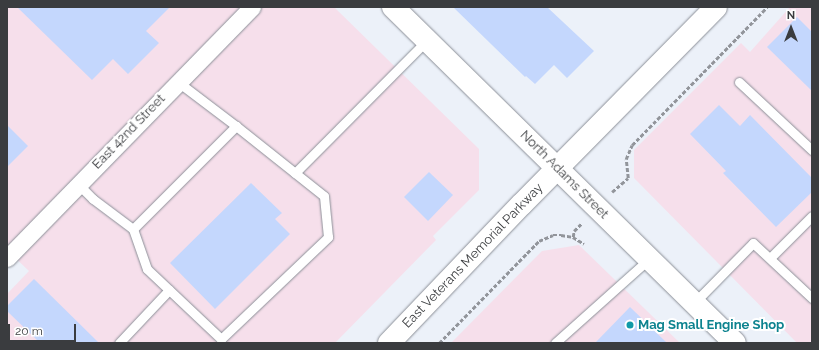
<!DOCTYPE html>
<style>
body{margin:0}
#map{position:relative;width:819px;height:350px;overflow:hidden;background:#ecf1f9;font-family:Raleway,sans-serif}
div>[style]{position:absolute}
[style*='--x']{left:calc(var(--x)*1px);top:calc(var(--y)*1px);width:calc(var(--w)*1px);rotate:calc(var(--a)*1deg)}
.commercial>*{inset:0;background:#f6dfeb}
.building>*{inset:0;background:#c4d7fd}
.path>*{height:2.5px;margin-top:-1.25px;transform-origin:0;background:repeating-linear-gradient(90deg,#92959b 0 4px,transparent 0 6px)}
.roads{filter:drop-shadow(0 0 1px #8c9098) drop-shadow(0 0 1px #8c9098)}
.service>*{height:9px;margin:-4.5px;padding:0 4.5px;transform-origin:4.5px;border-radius:4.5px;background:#fff}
.minor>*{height:17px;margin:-8.5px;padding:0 8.5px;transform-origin:8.5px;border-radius:8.5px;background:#fff}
.tertiary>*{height:22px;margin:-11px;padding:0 11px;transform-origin:11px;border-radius:11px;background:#fff}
.primary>*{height:22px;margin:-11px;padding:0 11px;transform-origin:11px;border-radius:11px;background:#fff}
.dots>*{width:11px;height:11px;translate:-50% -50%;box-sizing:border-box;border:2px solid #fff;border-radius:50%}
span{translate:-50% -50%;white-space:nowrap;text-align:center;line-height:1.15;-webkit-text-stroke:4px #fff;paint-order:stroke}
.street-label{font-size:13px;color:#3a3c3f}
.culture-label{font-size:13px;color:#0d838f;font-weight:700}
.left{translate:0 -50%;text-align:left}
.frame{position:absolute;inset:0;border:8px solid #3a3c3f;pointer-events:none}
.north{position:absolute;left:771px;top:8px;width:40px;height:40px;-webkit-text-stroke:3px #fff;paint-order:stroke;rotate:0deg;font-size:11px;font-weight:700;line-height:16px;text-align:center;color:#3a3c3f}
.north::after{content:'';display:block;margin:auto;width:14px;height:18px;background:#3a3c3f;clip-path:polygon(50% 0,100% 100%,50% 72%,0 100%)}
.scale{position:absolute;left:8px;top:324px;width:68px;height:18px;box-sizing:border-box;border:2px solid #3a3c3f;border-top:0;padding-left:5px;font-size:12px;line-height:14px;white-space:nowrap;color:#3a3c3f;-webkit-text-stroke:3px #fff;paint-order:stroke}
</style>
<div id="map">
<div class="commercial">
<i style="clip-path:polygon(7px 7px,334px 7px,479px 149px,479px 190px,433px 236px,436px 240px,335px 343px,7px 343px,7px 294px,29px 271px,7px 250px)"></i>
<i style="clip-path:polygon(790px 7px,812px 7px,812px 343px,797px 343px,634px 178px,634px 150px,741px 43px,750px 52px)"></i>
<i style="clip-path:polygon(579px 245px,680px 343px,451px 343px,542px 251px)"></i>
</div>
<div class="building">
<i style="clip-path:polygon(17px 7px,170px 7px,146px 31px,159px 43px,128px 74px,113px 59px,92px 80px)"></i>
<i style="clip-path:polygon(453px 7px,547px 7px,594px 51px,567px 78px,554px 65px,535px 84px,526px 76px,525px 77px)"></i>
<i style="clip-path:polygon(797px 17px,812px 32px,812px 91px,767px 47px)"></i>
<i style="clip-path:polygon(719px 105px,740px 126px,750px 115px,812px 178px,812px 192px,776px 227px,723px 173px,726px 171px,690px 134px)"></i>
<i style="clip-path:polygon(7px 125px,28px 146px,7px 167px)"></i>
<i style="clip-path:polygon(429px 172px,453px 195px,428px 221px,404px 197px)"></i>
<i style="clip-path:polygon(251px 183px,282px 213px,275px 219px,290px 234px,215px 309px,170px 263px)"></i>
<i style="clip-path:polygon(34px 279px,99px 343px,40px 343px,7px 311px,7px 306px)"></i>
<i style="clip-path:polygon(630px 307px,667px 343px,595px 343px)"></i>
</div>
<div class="path">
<i style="--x:612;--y:192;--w:21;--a:-41"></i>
<i style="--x:628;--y:178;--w:19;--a:-96"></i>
<i style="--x:626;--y:159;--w:15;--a:-67"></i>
<i style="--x:632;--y:145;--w:193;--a:-45.6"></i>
<i style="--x:573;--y:237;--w:6;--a:-81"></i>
<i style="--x:574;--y:231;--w:11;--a:-45"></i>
<i style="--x:439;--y:343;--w:143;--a:-45.6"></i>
<i style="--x:539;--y:241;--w:15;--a:-23"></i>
<i style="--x:553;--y:235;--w:8;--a:0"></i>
<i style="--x:561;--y:235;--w:12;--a:9"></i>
<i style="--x:573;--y:237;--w:13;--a:32"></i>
</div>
<div class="roads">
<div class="service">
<i style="--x:739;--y:82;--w:100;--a:43"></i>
<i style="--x:295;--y:173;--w:186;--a:-45.2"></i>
<i style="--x:78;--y:184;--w:21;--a:45"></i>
<i style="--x:93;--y:199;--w:50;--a:36.9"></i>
<i style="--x:133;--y:229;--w:146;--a:-45"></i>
<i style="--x:236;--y:126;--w:73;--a:-142.8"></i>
<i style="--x:133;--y:229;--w:42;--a:70.7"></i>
<i style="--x:147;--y:269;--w:102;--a:43.4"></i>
<i style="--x:221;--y:339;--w:148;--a:-43.6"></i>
<i style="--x:328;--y:237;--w:41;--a:-95.6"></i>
<i style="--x:324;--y:196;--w:112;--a:-141.5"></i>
<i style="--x:770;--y:258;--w:59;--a:-45"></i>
<i style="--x:694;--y:303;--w:84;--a:-45.5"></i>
<i style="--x:753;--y:243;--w:81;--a:43"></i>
<i style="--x:119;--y:343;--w:73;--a:-46.7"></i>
<i style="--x:555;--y:343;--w:126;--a:-41.8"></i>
</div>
<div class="minor">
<i style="--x:7;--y:258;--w:351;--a:-45.7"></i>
</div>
<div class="tertiary">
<i style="--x:393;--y:7;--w:479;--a:44.5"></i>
</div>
<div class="primary">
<i style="--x:389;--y:343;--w:192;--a:-46.3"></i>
<i style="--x:522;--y:204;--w:276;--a:-45.4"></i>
</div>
</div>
<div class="dots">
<i style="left:630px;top:325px;background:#0f9aa8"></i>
</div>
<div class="street-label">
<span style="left:129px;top:132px;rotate:-46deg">East 42nd Street</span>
<span style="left:564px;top:175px;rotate:45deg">North Adams Street</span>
<span style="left:473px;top:256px;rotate:-46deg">East Veterans Memorial Parkway</span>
</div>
<div class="culture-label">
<span class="left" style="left:638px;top:325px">Mag Small Engine Shop</span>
</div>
<div class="frame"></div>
<div class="north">N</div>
<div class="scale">20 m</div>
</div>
